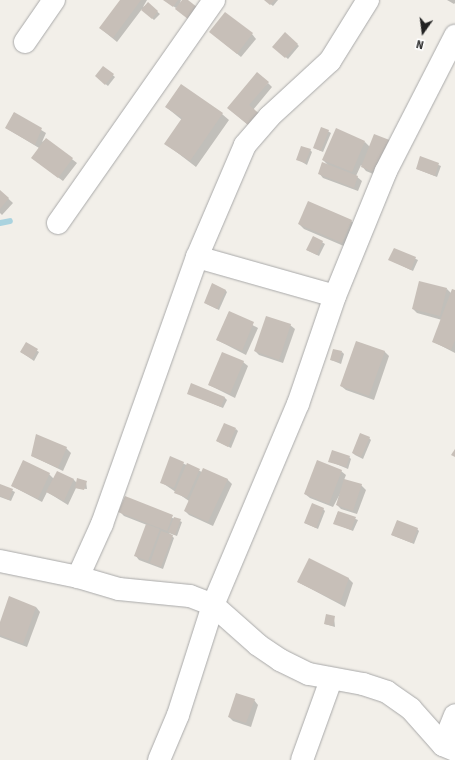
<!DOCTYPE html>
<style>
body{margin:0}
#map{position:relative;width:455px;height:760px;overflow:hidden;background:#f2efe9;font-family:"Source Sans 3",sans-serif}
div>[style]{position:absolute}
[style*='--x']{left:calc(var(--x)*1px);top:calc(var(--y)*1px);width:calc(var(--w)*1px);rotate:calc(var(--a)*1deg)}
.shadow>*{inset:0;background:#0003}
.stream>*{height:6px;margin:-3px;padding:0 3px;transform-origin:3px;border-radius:3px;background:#aad3df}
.building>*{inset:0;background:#c7bfb8}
.roads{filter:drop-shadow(0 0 1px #a9a9a9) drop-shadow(0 0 1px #a9a9a9)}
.minor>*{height:22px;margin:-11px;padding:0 11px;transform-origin:11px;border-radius:11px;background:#fff}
span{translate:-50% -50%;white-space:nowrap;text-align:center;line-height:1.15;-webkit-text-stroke:3.5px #fff;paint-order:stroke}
.north{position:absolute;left:403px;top:12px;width:40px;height:40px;-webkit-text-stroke:3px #fff;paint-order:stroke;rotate:194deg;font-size:11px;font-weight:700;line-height:16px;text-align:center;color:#222}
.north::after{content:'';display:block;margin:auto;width:14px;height:18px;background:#222;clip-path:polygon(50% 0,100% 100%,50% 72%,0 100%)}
</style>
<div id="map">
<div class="shadow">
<i style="clip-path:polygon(121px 0,147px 0,143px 7px,148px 4px,160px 14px,154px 20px,142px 9px,117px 42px,100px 28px)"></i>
<i style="clip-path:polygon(164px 0,181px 0,179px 6px,187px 0,176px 8px)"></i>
<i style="clip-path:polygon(265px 0,278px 0,273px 6px)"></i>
<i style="clip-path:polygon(447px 0,455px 0,455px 3px,454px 4px)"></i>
<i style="clip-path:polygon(252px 34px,256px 39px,241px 57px,215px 36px)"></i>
<i style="clip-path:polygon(285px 34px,299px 46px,288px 59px,274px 47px)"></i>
<i style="clip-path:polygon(103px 67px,115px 77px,108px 86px,98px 78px)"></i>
<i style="clip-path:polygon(268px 83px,272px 87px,253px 110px,261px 136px,233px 112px)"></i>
<i style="clip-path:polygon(166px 107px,222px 114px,229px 120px,196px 167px,166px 144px,182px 120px)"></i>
<i style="clip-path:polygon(14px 113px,46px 133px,42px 142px,46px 139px,77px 163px,63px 181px,32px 158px,39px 148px,6px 128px)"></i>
<i style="clip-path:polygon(322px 128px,331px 133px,323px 152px,314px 148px)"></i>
<i style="clip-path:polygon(365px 142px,370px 147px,383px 178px,366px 171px,361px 165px,356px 176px,362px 181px,358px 191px,323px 178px,319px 173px,329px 166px,323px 160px)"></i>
<i style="clip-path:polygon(310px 150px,312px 152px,307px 165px,297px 159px)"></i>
<i style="clip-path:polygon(421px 158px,441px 166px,437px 177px,417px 169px)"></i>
<i style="clip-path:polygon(0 191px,13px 203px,2px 215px,0 213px)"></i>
<i style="clip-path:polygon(351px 221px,356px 225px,346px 247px,304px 229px,299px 224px)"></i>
<i style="clip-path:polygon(313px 237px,325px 244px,319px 256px,307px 250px)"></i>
<i style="clip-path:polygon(394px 249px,418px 260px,413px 271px,390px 260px)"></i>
<i style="clip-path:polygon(447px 289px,452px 294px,455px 291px,455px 353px,434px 342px,442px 320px,417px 313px,413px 309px)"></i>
<i style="clip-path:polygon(225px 290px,227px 292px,219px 310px,207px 304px)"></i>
<i style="clip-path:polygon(229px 312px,258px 328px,246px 355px,217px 340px)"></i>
<i style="clip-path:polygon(290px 325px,295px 329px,283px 363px,259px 355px,255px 351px)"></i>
<i style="clip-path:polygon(357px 342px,385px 352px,389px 356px,374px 400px,346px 390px,341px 386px)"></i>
<i style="clip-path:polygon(27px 344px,39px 352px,34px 361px,21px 352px)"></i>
<i style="clip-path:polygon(342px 352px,344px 354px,341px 364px,331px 360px)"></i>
<i style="clip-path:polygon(243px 362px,248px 366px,235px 398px,209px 385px)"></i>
<i style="clip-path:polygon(188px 393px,225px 398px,227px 400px,223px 408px)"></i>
<i style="clip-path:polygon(236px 429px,238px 431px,231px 448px,217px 441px)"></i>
<i style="clip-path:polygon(369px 438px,371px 440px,363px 459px,355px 455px,353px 453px)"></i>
<i style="clip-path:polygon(66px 448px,71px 453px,63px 471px,32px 456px)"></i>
<i style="clip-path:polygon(349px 457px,351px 459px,348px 469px,329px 461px)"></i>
<i style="clip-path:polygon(171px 458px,202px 472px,227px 479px,232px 484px,213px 526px,189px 515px,185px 511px,189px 501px,161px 482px)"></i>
<i style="clip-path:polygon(341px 471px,346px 475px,344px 480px,361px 485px,366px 490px,357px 514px,341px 509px,337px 505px,341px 492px,333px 507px,310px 498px,305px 494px)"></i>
<i style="clip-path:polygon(49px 474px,54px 479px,74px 480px,77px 483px,86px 481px,87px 489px,76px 488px,68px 505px,47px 492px,42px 502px,12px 486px)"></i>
<i style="clip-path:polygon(0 485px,15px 492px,11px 501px,0 497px)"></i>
<i style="clip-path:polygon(125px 498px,182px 522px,177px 536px,169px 533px,174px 538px,163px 569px,139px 560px,135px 555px,147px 525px,124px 516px,120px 512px)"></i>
<i style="clip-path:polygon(323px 509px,325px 511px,318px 529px,305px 523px)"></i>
<i style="clip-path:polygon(338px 512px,358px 520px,353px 531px,334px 523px)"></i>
<i style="clip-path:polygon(417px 529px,419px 531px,414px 544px,392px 535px)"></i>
<i style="clip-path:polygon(348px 578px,353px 583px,345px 607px,298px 582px)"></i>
<i style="clip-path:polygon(36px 607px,40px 612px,27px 647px,0 637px,0 624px)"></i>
<i style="clip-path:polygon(334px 617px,335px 627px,325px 624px)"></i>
<i style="clip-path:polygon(254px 700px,258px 705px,251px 727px,233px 721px,229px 717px)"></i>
</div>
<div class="stream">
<i style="--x:0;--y:223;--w:10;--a:-11"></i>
</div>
<div class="building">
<i style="clip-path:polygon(120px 0,141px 0,113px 38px,99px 28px)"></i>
<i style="clip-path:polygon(163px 0,178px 0,173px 7px)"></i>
<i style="clip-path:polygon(182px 0,188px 0,202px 11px,193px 23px,175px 9px)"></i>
<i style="clip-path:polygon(264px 0,275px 0,270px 5px)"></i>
<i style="clip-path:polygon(148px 2px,158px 11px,152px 19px,141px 10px)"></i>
<i style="clip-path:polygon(225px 12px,253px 33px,237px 54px,209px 32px)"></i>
<i style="clip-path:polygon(285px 32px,298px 44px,285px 58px,272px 47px)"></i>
<i style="clip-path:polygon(103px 66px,114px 74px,105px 85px,95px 76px)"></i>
<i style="clip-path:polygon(257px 72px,269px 82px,249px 105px,267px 120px,257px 132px,227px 108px)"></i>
<i style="clip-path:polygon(181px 84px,223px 113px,190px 161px,164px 144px,182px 118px,165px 107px)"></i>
<i style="clip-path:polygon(14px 112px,42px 128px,35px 145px,5px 128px)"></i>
<i style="clip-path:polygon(321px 127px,329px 130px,321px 151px,313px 148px)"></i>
<i style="clip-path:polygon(336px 128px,365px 141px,352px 172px,322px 160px)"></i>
<i style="clip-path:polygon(374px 134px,392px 141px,379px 174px,361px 167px)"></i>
<i style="clip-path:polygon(46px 138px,73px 158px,58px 178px,31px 158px)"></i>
<i style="clip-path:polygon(301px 146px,311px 149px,305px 163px,296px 160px)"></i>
<i style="clip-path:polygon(420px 156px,439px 163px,435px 176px,416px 169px)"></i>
<i style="clip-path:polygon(322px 162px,358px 176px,354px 188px,318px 174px)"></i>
<i style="clip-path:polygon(0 190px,9px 198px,0 209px)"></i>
<i style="clip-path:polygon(308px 201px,352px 220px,342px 243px,298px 224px)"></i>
<i style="clip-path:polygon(313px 236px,323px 241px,317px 255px,306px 250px)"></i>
<i style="clip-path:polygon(394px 248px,416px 257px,411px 270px,388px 260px)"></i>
<i style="clip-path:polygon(419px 281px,447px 288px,440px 316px,412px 309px)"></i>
<i style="clip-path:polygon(212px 283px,226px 290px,217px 309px,204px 303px)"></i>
<i style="clip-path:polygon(452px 289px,455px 290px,455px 340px,451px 350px,432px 342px)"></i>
<i style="clip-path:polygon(229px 311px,254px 322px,242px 351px,216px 340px)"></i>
<i style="clip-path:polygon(266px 316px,291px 324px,279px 360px,254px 351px)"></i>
<i style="clip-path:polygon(356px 341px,385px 351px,369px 396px,340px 386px)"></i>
<i style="clip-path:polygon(26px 342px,38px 349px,32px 359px,20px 352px)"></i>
<i style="clip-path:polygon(333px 349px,342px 351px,339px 362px,330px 360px)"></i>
<i style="clip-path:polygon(222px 352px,244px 361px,230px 394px,208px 385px)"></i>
<i style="clip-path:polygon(191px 383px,225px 397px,221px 407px,187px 394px)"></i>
<i style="clip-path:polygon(224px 423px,236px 428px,228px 447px,216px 441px)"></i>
<i style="clip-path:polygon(360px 433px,370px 437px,361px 457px,352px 453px)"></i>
<i style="clip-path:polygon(36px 434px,67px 447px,58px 468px,31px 456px)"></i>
<i style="clip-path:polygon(455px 449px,455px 457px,451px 455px)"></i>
<i style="clip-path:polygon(332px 450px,350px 456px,346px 467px,328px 462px)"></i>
<i style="clip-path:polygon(170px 456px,184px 462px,174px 488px,160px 483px)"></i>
<i style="clip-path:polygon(23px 460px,50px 473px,38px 499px,11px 486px)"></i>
<i style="clip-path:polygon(317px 460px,342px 470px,329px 504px,304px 494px)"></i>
<i style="clip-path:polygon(187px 463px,200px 469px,187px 498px,174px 493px)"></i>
<i style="clip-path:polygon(203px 468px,228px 479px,208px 522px,184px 511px)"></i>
<i style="clip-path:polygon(57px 471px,74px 479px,64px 501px,46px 492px)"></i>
<i style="clip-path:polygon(77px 478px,87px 481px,84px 490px,75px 488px)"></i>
<i style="clip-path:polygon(344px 479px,362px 484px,353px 511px,336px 505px)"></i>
<i style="clip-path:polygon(0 484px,13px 489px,9px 500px,0 496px)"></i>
<i style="clip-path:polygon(125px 496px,173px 515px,167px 531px,118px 512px)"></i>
<i style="clip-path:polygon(312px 503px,324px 508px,316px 528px,304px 523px)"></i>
<i style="clip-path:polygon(338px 511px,356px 517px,351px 530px,333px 524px)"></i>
<i style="clip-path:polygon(174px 517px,181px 519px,175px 535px,168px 532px)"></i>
<i style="clip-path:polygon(397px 520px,418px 528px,412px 543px,391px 535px)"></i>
<i style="clip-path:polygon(146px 524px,160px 529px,148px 561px,134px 556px)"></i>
<i style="clip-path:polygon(161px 531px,173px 535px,161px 567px,150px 563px)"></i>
<i style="clip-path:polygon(309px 558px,349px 578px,340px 603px,297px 582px)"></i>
<i style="clip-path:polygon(9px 596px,36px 607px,23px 644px,0 635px,0 622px)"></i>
<i style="clip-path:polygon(326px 614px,335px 616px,333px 626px,324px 624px)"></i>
<i style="clip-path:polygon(236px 693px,255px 699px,246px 723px,228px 717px)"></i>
</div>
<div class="roads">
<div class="minor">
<i style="--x:25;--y:42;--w:51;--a:-55.4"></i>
<i style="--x:58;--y:223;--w:272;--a:-55"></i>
<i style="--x:197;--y:257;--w:143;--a:15.8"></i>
<i style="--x:0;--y:561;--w:80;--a:11.6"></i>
<i style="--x:78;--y:577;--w:43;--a:16.3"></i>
<i style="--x:119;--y:589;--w:71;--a:5.6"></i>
<i style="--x:190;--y:596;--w:25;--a:21"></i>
<i style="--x:213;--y:605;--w:60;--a:41.6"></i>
<i style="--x:258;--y:645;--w:27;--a:34"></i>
<i style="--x:280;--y:660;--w:32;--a:26"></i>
<i style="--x:309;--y:674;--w:55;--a:10.5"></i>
<i style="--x:363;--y:684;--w:25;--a:18"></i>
<i style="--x:387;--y:692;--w:29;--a:35"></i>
<i style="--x:411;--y:709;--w:48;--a:48.4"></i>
<i style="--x:443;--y:745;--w:13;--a:23"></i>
<i style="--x:78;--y:577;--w:58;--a:-65.6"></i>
<i style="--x:102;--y:524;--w:283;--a:-70.4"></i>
<i style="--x:197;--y:257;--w:122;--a:-66.8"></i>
<i style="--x:245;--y:145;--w:37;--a:-49"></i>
<i style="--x:269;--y:117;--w:83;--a:-42.6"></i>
<i style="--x:330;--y:61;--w:72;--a:-58.1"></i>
<i style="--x:443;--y:745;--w:32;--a:-68"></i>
<i style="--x:159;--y:760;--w:49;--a:-67.1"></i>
<i style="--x:178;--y:715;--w:115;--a:-72.3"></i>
<i style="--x:213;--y:605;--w:218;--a:-67.1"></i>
<i style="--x:298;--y:404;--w:114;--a:-71.1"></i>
<i style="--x:335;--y:296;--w:135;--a:-67.8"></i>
<i style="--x:386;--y:171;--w:152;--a:-62.9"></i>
<i style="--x:302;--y:760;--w:85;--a:-70.1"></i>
</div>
</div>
<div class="north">N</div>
</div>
